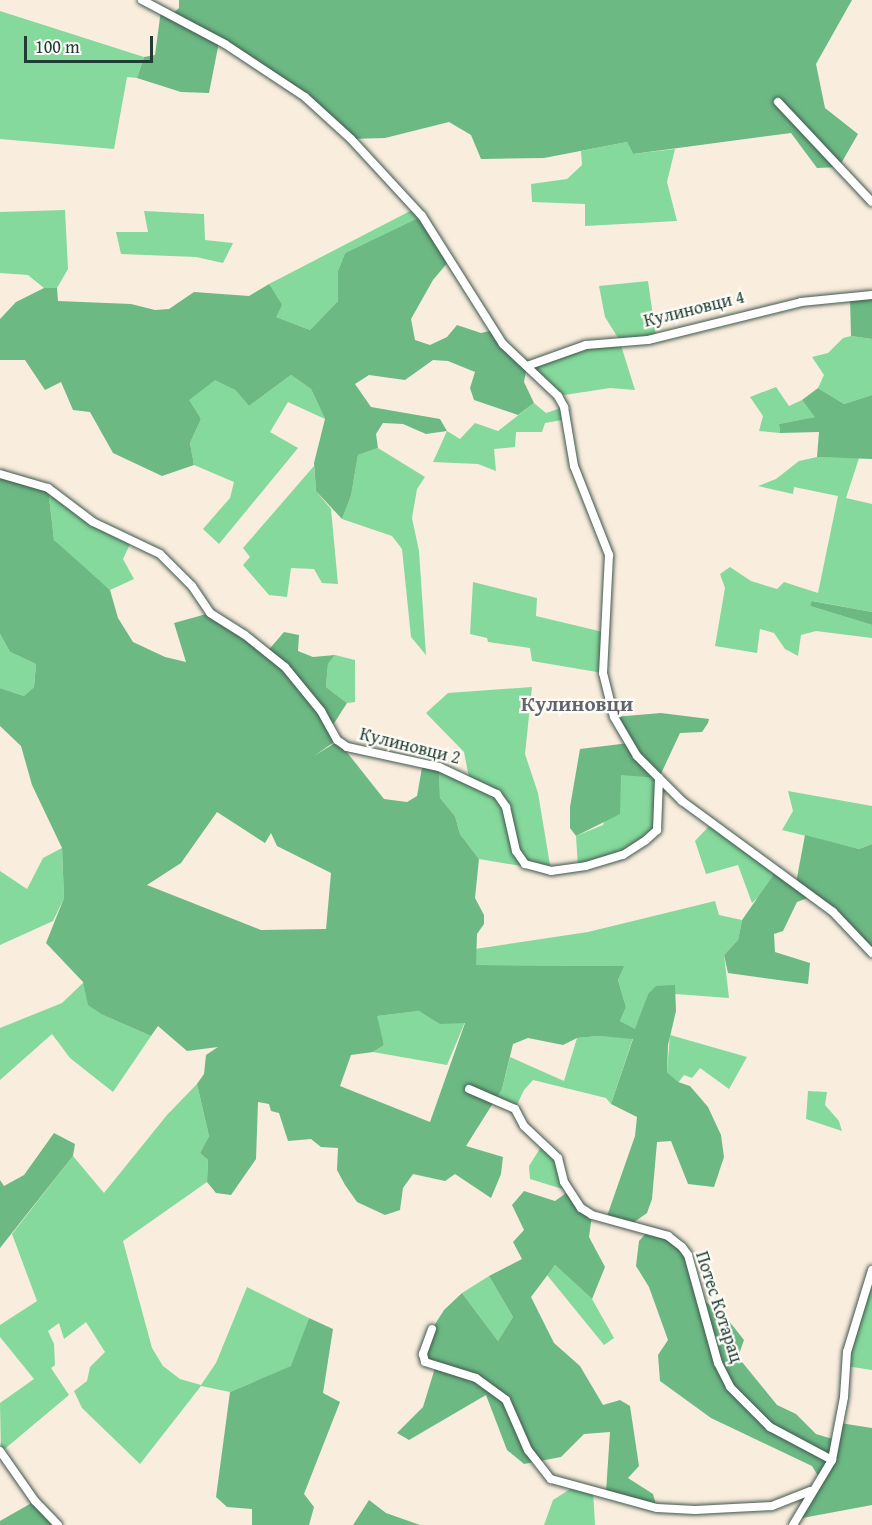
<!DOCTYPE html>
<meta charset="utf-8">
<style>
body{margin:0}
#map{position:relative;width:872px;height:1525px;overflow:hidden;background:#f9eddd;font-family:"Gentium Book Plus",serif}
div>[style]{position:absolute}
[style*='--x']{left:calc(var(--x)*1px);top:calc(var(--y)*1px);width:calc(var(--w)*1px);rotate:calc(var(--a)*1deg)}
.green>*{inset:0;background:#85d99c}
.forest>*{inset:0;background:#6cb984}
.roads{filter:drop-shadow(0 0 2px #40574d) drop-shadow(0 0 2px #40574d)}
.street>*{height:8px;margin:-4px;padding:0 4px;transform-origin:4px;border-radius:4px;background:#fff}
span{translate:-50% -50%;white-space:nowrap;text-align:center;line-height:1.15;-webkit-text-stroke:4.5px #fdfcf7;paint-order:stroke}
.street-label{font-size:18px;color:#1f3d34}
.quarter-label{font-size:21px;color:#60656d;font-weight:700}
.scale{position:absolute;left:24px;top:36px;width:129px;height:27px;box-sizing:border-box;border:3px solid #1f3d34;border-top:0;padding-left:8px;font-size:18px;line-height:21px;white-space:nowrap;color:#1f3d34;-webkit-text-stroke:4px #fdfcf7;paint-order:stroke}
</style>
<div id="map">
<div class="green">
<i style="clip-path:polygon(0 11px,144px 57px,137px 78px,127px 77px,114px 149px,0 139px)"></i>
<i style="clip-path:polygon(627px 142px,633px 154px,675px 149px,667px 182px,677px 221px,585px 226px,585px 204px,532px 202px,531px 184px,567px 179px,582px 165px,581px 151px)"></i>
<i style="clip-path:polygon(414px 209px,422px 216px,345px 253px,338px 271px,338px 301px,310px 330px,276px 317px,269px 284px)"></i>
<i style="clip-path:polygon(65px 210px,68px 269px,57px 288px,44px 288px,28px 275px,0 273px,0 212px)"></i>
<i style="clip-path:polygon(144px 211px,204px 214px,205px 240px,233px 243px,223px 263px,196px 257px,121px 254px,116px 232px,148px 232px)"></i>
<i style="clip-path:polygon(648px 281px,656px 337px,620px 342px,635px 390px,610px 388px,558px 396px,527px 366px,586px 345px,620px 341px,605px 317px,599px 286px)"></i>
<i style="clip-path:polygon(851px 336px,872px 339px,872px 395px,844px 404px,818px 388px,824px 375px,812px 357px,828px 353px,843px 338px)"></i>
<i style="clip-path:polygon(291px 375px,311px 389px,325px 419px,288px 402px,270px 432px,298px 448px,219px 544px,203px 529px,230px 498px,234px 482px,194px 465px,190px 443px,201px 419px,188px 400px,215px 379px,235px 390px,249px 406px)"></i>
<i style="clip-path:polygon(776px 387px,789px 406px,802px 400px,816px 417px,779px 424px,780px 433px,759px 431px,763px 416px,750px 397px)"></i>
<i style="clip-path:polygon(534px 403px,546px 413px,564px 407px,568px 419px,545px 423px,542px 432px,516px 432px,515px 447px,494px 449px,496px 471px,478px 464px,433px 462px,447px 431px,460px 439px,475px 423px,498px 431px)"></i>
<i style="clip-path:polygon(378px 448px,425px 477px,417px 489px,412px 518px,419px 551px,426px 655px,411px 637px,402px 549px,392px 536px,342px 519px,351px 496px,358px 455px)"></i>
<i style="clip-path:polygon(817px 457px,859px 458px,846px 498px,872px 504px,872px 612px,813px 601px,810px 606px,872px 625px,872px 638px,816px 631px,801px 635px,798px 656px,785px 649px,774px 633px,760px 629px,757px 653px,715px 646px,725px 588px,720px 574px,730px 567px,751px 581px,777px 589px,784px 582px,818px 593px,838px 496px,794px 487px,793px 494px,758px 486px,776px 479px,799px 461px)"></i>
<i style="clip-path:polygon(314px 466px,316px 491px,331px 509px,338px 584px,322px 583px,314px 569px,291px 568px,287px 597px,269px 595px,243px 565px,250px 557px,243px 548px)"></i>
<i style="clip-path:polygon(48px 488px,93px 522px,132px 540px,123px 559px,134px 579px,110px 590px,60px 547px,54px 540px)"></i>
<i style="clip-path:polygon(473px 582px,537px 598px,536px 616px,603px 632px,603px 673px,532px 661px,530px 648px,488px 642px,487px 638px,470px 634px)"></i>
<i style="clip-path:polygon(0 634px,10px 652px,36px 664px,34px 687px,24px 696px,0 688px)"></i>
<i style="clip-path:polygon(335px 655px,355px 660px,355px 702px,347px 703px,326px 687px,328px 664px)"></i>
<i style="clip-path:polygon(532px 687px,525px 754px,538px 793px,551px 871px,479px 859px,460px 834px,455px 816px,440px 798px,439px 767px,469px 778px,464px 752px,426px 713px,448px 693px)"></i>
<i style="clip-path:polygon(621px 774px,659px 778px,657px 830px,623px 855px,578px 867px,576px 836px,603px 825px)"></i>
<i style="clip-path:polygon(788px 791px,872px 806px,872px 844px,859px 849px,782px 830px,793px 811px)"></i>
<i style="clip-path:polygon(711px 824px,777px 870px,766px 890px,752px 903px,738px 865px,706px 874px,695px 841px)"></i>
<i style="clip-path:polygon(62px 848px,64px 898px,53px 921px,0 945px,0 871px,27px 889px,43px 858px)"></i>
<i style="clip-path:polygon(715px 901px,719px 915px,742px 920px,738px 940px,724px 955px,729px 998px,675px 994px,675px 985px,648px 994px,636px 1030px,620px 1021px,626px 1007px,618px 980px,623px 966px,475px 965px,475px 949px,588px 932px)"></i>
<i style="clip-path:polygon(84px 982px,103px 1015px,151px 1036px,113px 1092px,70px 1058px,52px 1034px,0 1080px,0 1028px,62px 1003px)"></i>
<i style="clip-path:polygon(419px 1011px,440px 1023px,465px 1022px,447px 1065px,373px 1052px,384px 1045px,376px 1016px)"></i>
<i style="clip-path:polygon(670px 1035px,747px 1057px,729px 1089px,700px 1068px,692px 1078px,684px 1075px,678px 1083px,667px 1072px)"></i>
<i style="clip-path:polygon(599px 1036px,633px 1038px,611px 1104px,606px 1098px,533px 1080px,524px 1090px,515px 1109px,494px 1098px,502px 1089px,510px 1057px,564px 1081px,577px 1038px)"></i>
<i style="clip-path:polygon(197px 1084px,209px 1136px,200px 1153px,208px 1160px,207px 1182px,123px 1241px,152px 1348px,163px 1366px,180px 1379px,201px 1385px,216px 1363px,247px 1287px,309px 1318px,292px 1366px,230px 1392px,201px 1386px,140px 1464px,82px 1408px,74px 1391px,87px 1381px,90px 1367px,105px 1352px,86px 1322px,64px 1339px,59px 1323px,48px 1331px,54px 1344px,55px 1365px,51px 1368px,69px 1395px,1px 1452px,0 1403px,34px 1379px,0 1337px,0 1325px,37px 1301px,12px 1234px,73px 1156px,104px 1193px,167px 1115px)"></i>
<i style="clip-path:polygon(808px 1091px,827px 1092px,825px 1105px,839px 1121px,842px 1131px,806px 1119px)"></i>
<i style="clip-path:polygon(544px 1142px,550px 1147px,569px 1191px,530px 1179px,529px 1166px)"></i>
<i style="clip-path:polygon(555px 1265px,592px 1299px,614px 1338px,604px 1345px,547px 1275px)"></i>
<i style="clip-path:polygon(872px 1275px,872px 1370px,846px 1366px)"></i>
<i style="clip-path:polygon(489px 1276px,513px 1317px,498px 1341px,462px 1293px)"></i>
<i style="clip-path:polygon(575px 1486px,593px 1490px,595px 1525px,544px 1525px,553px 1500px)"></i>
</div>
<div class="forest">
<i style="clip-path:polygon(179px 0,852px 0,816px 64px,825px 108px,858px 134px,839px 167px,817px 168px,791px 133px,633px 154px,627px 142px,544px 158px,481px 159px,471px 135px,449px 122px,385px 138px,351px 139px,305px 97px,219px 42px,209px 93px,181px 92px,137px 78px,144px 57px,155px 55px,161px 10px,171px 15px,179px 8px)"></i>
<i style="clip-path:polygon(422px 216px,449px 261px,433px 280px,411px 319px,415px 340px,430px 345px,447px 337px,457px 325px,481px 333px,494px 330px,527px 366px,524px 382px,534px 403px,518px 415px,474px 400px,470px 388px,475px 372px,448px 361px,433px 360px,405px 380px,369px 375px,355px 384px,371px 407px,440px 419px,447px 431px,426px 434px,403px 424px,383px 423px,376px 434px,378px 448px,358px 455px,351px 496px,342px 519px,316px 491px,314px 463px,325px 419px,311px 389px,291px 375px,249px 406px,235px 390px,215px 380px,189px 400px,201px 419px,190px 443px,194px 465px,162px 476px,113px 453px,90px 412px,73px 410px,61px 382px,45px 390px,25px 360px,0 360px,0 319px,16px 302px,44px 288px,57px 288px,58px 301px,131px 304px,155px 310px,169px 309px,194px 292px,249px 296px,269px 284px,282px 305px,276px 317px,310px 330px,338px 301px,338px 271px,345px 253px)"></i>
<i style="clip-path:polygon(872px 295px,872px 339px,851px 336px,850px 298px)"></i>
<i style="clip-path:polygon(818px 388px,844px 404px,872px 395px,872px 459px,817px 457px,819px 432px,780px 433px,779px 424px,815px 417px,802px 400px)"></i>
<i style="clip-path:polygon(evenodd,0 474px,48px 488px,54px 540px,110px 590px,118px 618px,133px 642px,165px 657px,186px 662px,174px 623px,210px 613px,265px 654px,284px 632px,299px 635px,298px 651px,313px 657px,335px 655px,328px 664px,326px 687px,347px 703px,331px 728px,337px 740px,314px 756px,338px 741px,384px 799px,407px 802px,417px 796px,423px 762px,439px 767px,440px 798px,455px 816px,460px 834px,479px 859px,475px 898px,484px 915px,484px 924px,477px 934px,476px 965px,624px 966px,618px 980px,626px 1007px,620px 1021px,635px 1029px,648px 994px,656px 986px,675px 985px,676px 1011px,668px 1045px,667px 1072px,678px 1082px,690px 1086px,708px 1107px,721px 1135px,724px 1157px,714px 1187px,688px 1184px,671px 1141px,657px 1142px,652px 1199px,647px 1213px,630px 1225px,606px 1219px,635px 1136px,637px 1117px,611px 1104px,633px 1039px,599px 1036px,577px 1038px,563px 1045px,528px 1038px,513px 1044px,502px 1089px,466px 1146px,503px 1157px,501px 1174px,491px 1198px,455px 1174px,445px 1181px,413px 1174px,403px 1188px,400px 1210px,385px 1215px,357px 1202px,345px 1185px,337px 1170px,338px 1148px,321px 1147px,311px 1139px,288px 1141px,279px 1113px,271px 1111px,269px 1104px,258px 1102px,256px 1159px,231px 1195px,216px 1193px,207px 1182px,208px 1160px,200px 1153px,209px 1136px,197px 1084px,204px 1074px,206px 1055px,218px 1047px,187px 1051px,158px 1026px,151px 1036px,103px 1015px,88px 1005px,83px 982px,46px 943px,64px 898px,62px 848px,32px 785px,21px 746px,0 726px,0 688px,24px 696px,34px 687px,36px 664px,10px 652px,0 634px,0 474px,217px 812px,265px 843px,271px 833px,277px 846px,331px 873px,326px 929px,261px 930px,147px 885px,181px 863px,217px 812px,0 474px,419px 1011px,440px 1024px,465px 1023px,430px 1122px,340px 1086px,351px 1055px,373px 1052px,384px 1045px,377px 1016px,419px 1011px)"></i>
<i style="clip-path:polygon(812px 601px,872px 612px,872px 625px,810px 606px)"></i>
<i style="clip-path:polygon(661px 713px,709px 719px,708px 723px,702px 732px,680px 733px,659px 778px,621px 775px,620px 814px,576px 836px,570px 828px,570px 807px,580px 749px,629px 743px,614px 717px)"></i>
<i style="clip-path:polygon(805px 835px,859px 849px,872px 844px,872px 953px,813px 896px,797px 902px,783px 931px,774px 934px,775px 952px,810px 963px,808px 984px,728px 973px,724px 955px,738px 940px,742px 920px,777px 870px,796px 883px)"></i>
<i style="clip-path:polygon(54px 1133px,75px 1144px,73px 1156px,0 1248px,0 1180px,4px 1186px,24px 1175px)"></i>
<i style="clip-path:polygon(524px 1191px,555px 1201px,569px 1191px,592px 1215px,589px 1237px,605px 1267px,592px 1299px,555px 1265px,531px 1297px,554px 1343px,580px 1366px,603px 1405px,620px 1400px,630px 1406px,639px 1466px,628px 1478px,653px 1494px,657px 1508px,606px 1492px,610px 1432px,584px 1434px,561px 1457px,524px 1464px,507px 1450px,486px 1395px,409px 1440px,397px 1433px,423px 1407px,435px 1368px,425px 1362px,432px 1329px,444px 1310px,462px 1293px,498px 1341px,513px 1317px,489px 1276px,522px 1259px,513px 1242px,524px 1230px,512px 1205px)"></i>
<i style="clip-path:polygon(649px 1230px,682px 1247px,699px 1297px,725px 1316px,744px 1340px,738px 1357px,777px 1405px,796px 1414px,816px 1434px,836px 1440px,840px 1423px,872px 1428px,872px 1505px,797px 1519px,820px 1479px,812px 1466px,711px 1418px,660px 1381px,658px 1355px,668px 1340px,649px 1287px,636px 1266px,639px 1241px)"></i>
<i style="clip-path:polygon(309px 1318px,333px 1329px,323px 1393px,340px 1402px,304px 1494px,314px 1507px,309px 1525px,252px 1525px,252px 1509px,227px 1507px,216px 1497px,230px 1392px,291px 1366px)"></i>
<i style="clip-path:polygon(369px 1500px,386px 1513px,420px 1525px,353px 1525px)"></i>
<i style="clip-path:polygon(35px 1501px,58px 1525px,0 1525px,0 1521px)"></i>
</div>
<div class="roads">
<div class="street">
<i style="--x:142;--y:0;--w:94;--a:27.9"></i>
<i style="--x:225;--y:44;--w:96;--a:33.5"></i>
<i style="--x:305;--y:97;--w:62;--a:42.4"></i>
<i style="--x:351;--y:139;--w:105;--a:47.3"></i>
<i style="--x:422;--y:216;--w:151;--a:57.7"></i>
<i style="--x:503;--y:344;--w:76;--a:43.4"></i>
<i style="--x:558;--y:396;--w:13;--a:61"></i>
<i style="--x:564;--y:407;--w:60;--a:80.4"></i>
<i style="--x:574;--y:466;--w:96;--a:68.5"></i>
<i style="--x:609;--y:555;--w:118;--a:92.9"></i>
<i style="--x:603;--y:673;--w:45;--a:76"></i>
<i style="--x:614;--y:717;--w:45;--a:59.5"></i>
<i style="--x:637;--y:756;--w:64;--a:45"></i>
<i style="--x:682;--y:801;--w:187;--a:36.3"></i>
<i style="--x:833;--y:912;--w:57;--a:46.4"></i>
<i style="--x:778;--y:102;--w:137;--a:46.8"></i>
<i style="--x:527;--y:366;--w:63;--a:-19.6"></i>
<i style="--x:586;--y:345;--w:62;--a:-4.6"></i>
<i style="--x:648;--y:340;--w:158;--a:-13.9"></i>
<i style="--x:801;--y:302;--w:71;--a:-5.6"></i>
<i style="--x:0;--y:474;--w:50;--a:16.3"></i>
<i style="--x:48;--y:488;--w:56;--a:37.1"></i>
<i style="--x:93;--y:522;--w:74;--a:25.5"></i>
<i style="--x:160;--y:554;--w:45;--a:45"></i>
<i style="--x:192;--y:586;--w:32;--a:56"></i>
<i style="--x:210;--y:613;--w:41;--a:32.2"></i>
<i style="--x:245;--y:635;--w:51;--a:38.7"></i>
<i style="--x:285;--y:667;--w:57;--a:50.7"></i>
<i style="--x:321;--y:711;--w:33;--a:61"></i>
<i style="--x:337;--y:740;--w:12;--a:35"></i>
<i style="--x:347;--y:747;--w:94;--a:12.3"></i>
<i style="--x:439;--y:767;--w:64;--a:25"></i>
<i style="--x:497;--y:794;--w:16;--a:55"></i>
<i style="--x:506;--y:807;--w:45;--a:77.2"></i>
<i style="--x:516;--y:851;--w:16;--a:55"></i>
<i style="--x:525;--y:864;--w:27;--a:15"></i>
<i style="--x:551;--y:871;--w:35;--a:-8"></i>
<i style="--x:586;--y:866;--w:39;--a:-17"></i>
<i style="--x:623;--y:855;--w:27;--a:-33"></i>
<i style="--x:646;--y:840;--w:15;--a:-42"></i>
<i style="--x:657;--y:830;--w:52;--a:-87.8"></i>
<i style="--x:469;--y:1089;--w:50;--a:23.5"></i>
<i style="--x:515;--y:1109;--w:19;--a:62"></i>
<i style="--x:524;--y:1126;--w:47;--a:43.3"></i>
<i style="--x:558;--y:1158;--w:25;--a:76"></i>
<i style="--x:564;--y:1182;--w:31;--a:57"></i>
<i style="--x:581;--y:1208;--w:13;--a:32"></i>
<i style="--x:592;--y:1215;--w:79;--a:15.4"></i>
<i style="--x:668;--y:1236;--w:18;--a:38"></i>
<i style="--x:682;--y:1247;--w:10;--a:53"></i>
<i style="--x:688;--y:1255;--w:112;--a:74.5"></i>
<i style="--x:718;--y:1363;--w:27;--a:63"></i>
<i style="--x:730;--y:1387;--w:57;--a:45"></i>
<i style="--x:770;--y:1427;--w:70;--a:28"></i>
<i style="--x:432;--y:1329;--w:27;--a:110"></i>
<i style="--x:423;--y:1354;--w:8;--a:76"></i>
<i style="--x:425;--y:1362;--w:53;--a:17.4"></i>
<i style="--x:476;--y:1378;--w:37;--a:36"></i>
<i style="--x:506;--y:1400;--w:55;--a:66.3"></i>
<i style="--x:528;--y:1450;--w:37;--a:52"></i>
<i style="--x:551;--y:1479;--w:110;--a:15.3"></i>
<i style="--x:657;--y:1508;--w:38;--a:3"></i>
<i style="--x:695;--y:1510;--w:77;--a:-3"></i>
<i style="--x:772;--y:1506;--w:41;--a:-21.5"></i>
<i style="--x:0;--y:1451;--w:61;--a:55"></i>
<i style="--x:35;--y:1501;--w:33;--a:46"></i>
<i style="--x:793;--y:1525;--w:76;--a:-59"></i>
<i style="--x:832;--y:1460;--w:64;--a:-79.2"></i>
<i style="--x:844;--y:1397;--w:45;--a:-86.2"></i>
<i style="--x:847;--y:1352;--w:86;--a:-73"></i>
</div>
</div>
<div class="street-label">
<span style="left:694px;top:309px;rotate:-14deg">Кулиновци 4</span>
<span style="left:410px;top:746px;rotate:14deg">Кулиновци 2</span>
<span style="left:719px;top:1307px;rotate:72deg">Потес Котарац</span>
</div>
<div class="quarter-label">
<span style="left:577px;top:704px">Кулиновци</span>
</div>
<div class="scale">100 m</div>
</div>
